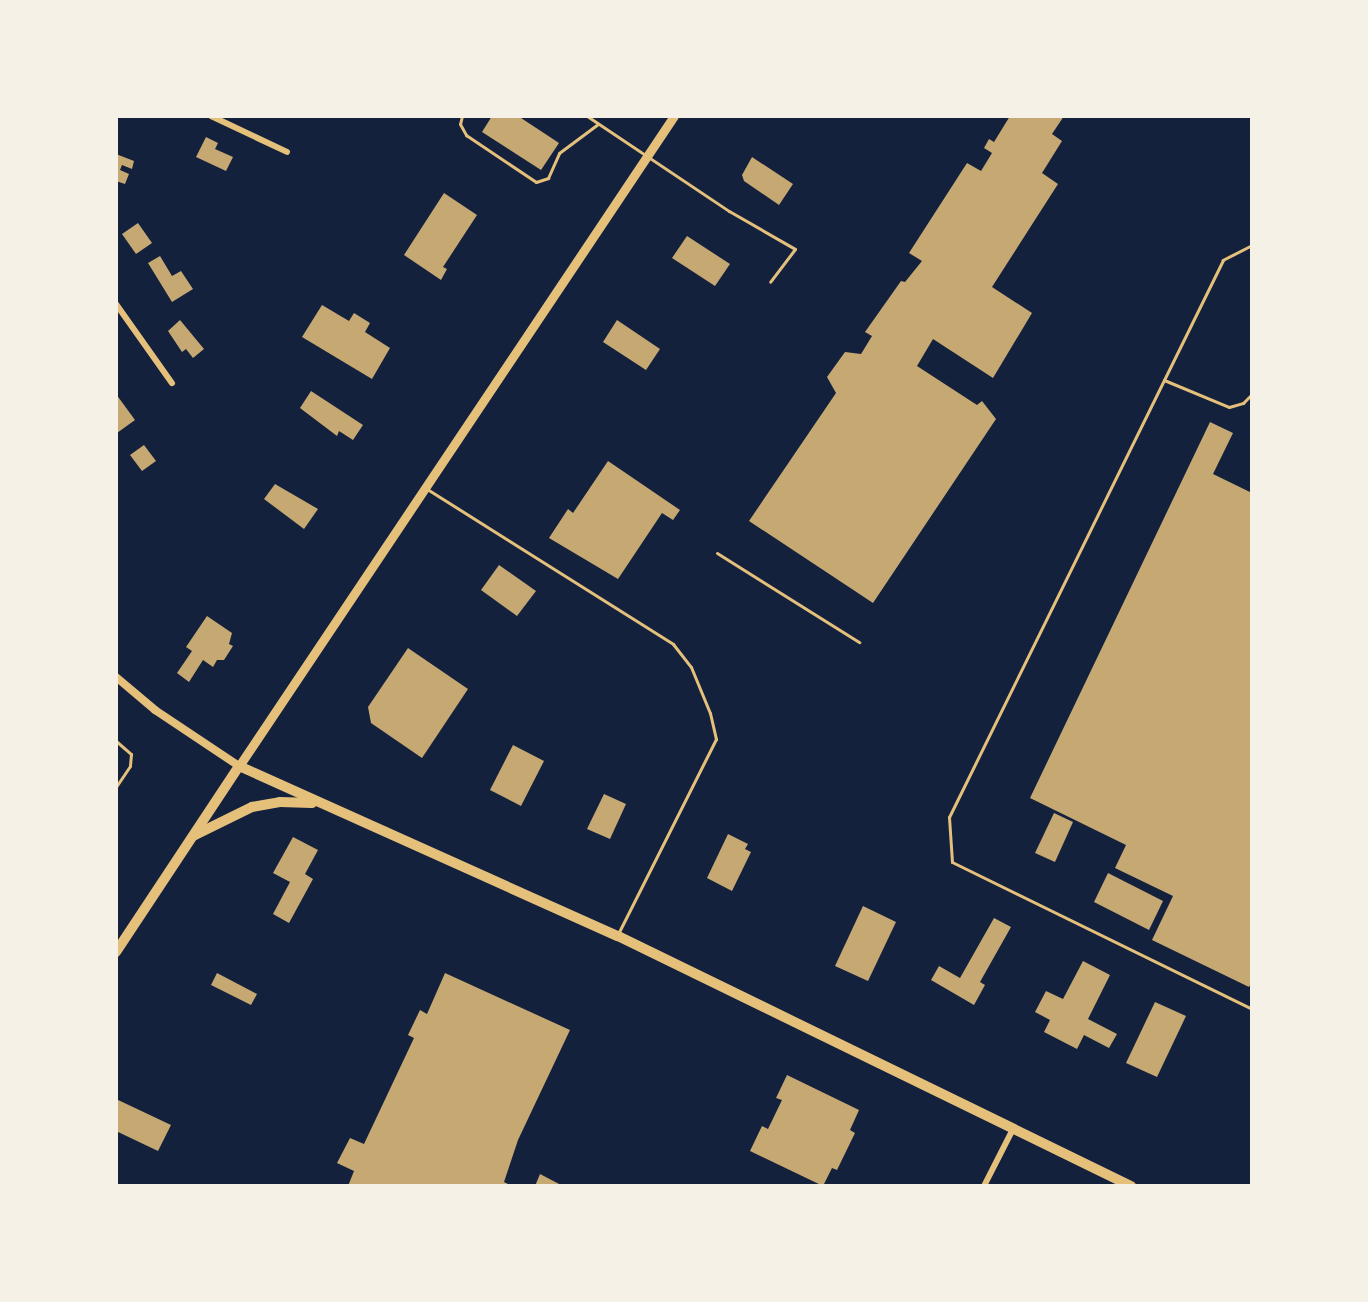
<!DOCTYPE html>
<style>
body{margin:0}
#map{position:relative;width:1368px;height:1302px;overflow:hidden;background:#14213d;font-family:Rubik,sans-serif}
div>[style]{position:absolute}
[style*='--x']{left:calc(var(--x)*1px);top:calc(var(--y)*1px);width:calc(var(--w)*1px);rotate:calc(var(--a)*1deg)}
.building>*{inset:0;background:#c6a872}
.service>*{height:3px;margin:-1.5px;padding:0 1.5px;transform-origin:1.5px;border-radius:1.5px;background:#e5c07b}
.minor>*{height:6px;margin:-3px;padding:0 3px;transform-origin:3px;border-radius:3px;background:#e5c07b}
.secondary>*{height:8px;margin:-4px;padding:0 4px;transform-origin:4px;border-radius:4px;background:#e5c07b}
.primary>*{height:9px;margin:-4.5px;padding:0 4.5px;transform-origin:4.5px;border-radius:4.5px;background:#e5c07b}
.trunk>*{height:10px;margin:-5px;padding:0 5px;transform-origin:5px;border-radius:5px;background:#e5c07b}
span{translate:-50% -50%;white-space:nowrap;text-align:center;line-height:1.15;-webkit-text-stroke:6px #f6f1e7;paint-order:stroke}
.frame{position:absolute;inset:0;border:118px solid #f6f1e7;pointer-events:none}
</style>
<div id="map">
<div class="building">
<i style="clip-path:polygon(492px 116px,518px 116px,559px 143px,541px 170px,482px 132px)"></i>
<i style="clip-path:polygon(1010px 116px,1064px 116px,1052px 134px,1062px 141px,1042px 173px,1058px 184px,992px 287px,1032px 313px,993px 378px,933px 339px,917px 366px,977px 405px,982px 401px,996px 419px,873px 603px,749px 521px,836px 393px,827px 377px,845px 352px,861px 354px,872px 336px,865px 332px,901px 281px,905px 282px,922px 261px,909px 253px,967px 163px,981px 171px,992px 153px,984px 148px,989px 139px,994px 142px)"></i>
<i style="clip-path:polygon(206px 137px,218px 143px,215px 149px,233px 157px,226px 171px,196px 157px)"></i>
<i style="clip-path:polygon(116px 154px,134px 161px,132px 169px,122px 165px,120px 170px,129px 174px,125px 184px,116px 181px)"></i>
<i style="clip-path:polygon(752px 157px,793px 184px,779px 205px,744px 181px,742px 175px)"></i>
<i style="clip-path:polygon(444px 193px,477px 215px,443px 267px,447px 269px,441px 280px,404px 255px)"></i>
<i style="clip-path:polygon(138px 223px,152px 243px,136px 254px,122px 234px)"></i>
<i style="clip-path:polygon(687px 236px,730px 264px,715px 286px,672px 258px)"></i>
<i style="clip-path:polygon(160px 256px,172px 276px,181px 271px,193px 289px,172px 302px,148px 263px)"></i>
<i style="clip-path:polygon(322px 305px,349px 321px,354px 313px,370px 323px,365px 332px,390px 348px,372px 379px,302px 337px)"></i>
<i style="clip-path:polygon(180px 320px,204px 349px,193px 358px,186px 349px,182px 352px,168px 331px)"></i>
<i style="clip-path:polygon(617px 320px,660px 349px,646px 370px,603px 342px)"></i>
<i style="clip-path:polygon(311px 391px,363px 425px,353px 440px,339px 431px,337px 436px,300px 408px)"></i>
<i style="clip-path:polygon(116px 394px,135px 420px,117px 433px,116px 431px)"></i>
<i style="clip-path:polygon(1210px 422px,1233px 433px,1213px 474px,1252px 493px,1252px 981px,1249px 987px,1152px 940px,1173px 896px,1115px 868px,1126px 845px,1030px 798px)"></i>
<i style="clip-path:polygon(144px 445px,156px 461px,142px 471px,130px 455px)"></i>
<i style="clip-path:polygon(608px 461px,680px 510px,673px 520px,662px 513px,618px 579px,549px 538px,568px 509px,573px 513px)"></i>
<i style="clip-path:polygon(275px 484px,318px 509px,304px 529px,264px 499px)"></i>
<i style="clip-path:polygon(499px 565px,536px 591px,517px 616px,481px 590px)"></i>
<i style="clip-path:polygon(207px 616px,232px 633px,229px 644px,233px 646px,224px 660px,217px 660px,213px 667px,203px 660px,189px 682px,177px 673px,192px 651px,186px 647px)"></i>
<i style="clip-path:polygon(408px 648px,468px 689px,422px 758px,371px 723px,368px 707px)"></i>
<i style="clip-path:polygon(513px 745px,544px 761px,521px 806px,490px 790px)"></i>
<i style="clip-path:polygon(604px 794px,626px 804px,610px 839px,587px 829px)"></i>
<i style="clip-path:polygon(1054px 813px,1073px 822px,1055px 862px,1035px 853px)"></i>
<i style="clip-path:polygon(728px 834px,748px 844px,745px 849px,751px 852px,732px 891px,707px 878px)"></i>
<i style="clip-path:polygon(293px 837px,318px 850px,305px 874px,313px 879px,289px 923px,273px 914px,290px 882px,273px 873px)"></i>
<i style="clip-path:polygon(1108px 873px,1163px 901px,1149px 930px,1094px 902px)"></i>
<i style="clip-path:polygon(863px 906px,896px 922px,868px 981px,835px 966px)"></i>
<i style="clip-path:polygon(994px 918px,1011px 927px,980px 982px,985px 985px,974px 1005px,931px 980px,939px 966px,960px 978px)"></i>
<i style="clip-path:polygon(1083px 961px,1110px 975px,1088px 1019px,1117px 1034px,1109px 1048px,1084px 1035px,1077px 1049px,1044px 1032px,1050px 1020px,1035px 1012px,1046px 991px,1063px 999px)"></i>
<i style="clip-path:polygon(217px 973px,257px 994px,251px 1005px,211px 985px)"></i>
<i style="clip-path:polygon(445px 973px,570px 1030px,518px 1140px,504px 1182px,512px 1186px,348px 1186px,354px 1171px,337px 1163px,350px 1138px,364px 1144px,414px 1038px,408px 1035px,420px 1010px,427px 1014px)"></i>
<i style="clip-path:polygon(1155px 1002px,1186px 1016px,1157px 1077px,1126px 1063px)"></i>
<i style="clip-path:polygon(787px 1075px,859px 1110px,850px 1130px,855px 1133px,837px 1170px,832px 1168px,823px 1186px,750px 1151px,762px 1126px,768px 1129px,782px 1100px,776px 1098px)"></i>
<i style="clip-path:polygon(116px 1099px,171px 1125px,158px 1151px,116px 1131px)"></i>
<i style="clip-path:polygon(540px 1174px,563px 1186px,535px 1186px)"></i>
</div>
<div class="service">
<i style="--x:462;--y:116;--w:8;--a:104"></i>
<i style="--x:460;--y:124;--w:13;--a:61"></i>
<i style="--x:466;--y:135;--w:84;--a:33.9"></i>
<i style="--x:536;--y:182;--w:13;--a:-18"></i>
<i style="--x:548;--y:178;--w:27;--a:-66"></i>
<i style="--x:559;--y:153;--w:49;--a:-36.6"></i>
<i style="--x:587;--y:116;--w:171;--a:33.8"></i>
<i style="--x:729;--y:211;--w:76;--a:29.9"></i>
<i style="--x:795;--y:249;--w:41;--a:127.1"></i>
<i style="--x:1252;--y:245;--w:33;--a:153"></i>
<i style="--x:1223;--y:260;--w:621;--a:116.19"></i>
<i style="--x:949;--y:817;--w:45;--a:86.2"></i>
<i style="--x:952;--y:862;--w:334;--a:26.1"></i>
<i style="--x:1164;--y:380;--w:70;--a:22.6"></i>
<i style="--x:1229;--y:407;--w:15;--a:-16"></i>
<i style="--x:1243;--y:403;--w:13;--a:-45"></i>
<i style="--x:427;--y:489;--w:291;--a:32.2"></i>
<i style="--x:673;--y:644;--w:29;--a:52"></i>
<i style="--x:691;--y:667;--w:50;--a:67.6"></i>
<i style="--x:710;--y:713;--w:27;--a:77"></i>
<i style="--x:716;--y:739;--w:216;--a:116.7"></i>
<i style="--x:717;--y:553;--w:168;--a:32.1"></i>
<i style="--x:116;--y:741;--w:20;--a:41"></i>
<i style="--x:131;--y:754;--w:12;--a:95"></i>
<i style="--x:130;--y:766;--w:25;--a:124"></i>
</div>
<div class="minor">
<i style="--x:211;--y:116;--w:84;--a:25.3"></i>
<i style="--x:116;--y:304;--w:97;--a:54.7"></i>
<i style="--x:984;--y:1186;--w:66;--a:-63"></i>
</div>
<div class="secondary">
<i style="--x:116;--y:677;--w:51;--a:40.2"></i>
<i style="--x:155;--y:710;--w:101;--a:33.7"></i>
</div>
<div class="primary">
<i style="--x:239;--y:766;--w:782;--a:-56.21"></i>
</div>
<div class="trunk">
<i style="--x:195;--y:835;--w:64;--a:-26.2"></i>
<i style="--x:252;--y:807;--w:28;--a:-10"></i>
<i style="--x:280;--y:802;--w:32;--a:2"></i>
<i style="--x:116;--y:952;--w:223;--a:-56.5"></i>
<i style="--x:239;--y:766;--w:415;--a:24.2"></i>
<i style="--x:618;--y:936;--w:571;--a:25.98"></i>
</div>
<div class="frame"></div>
</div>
